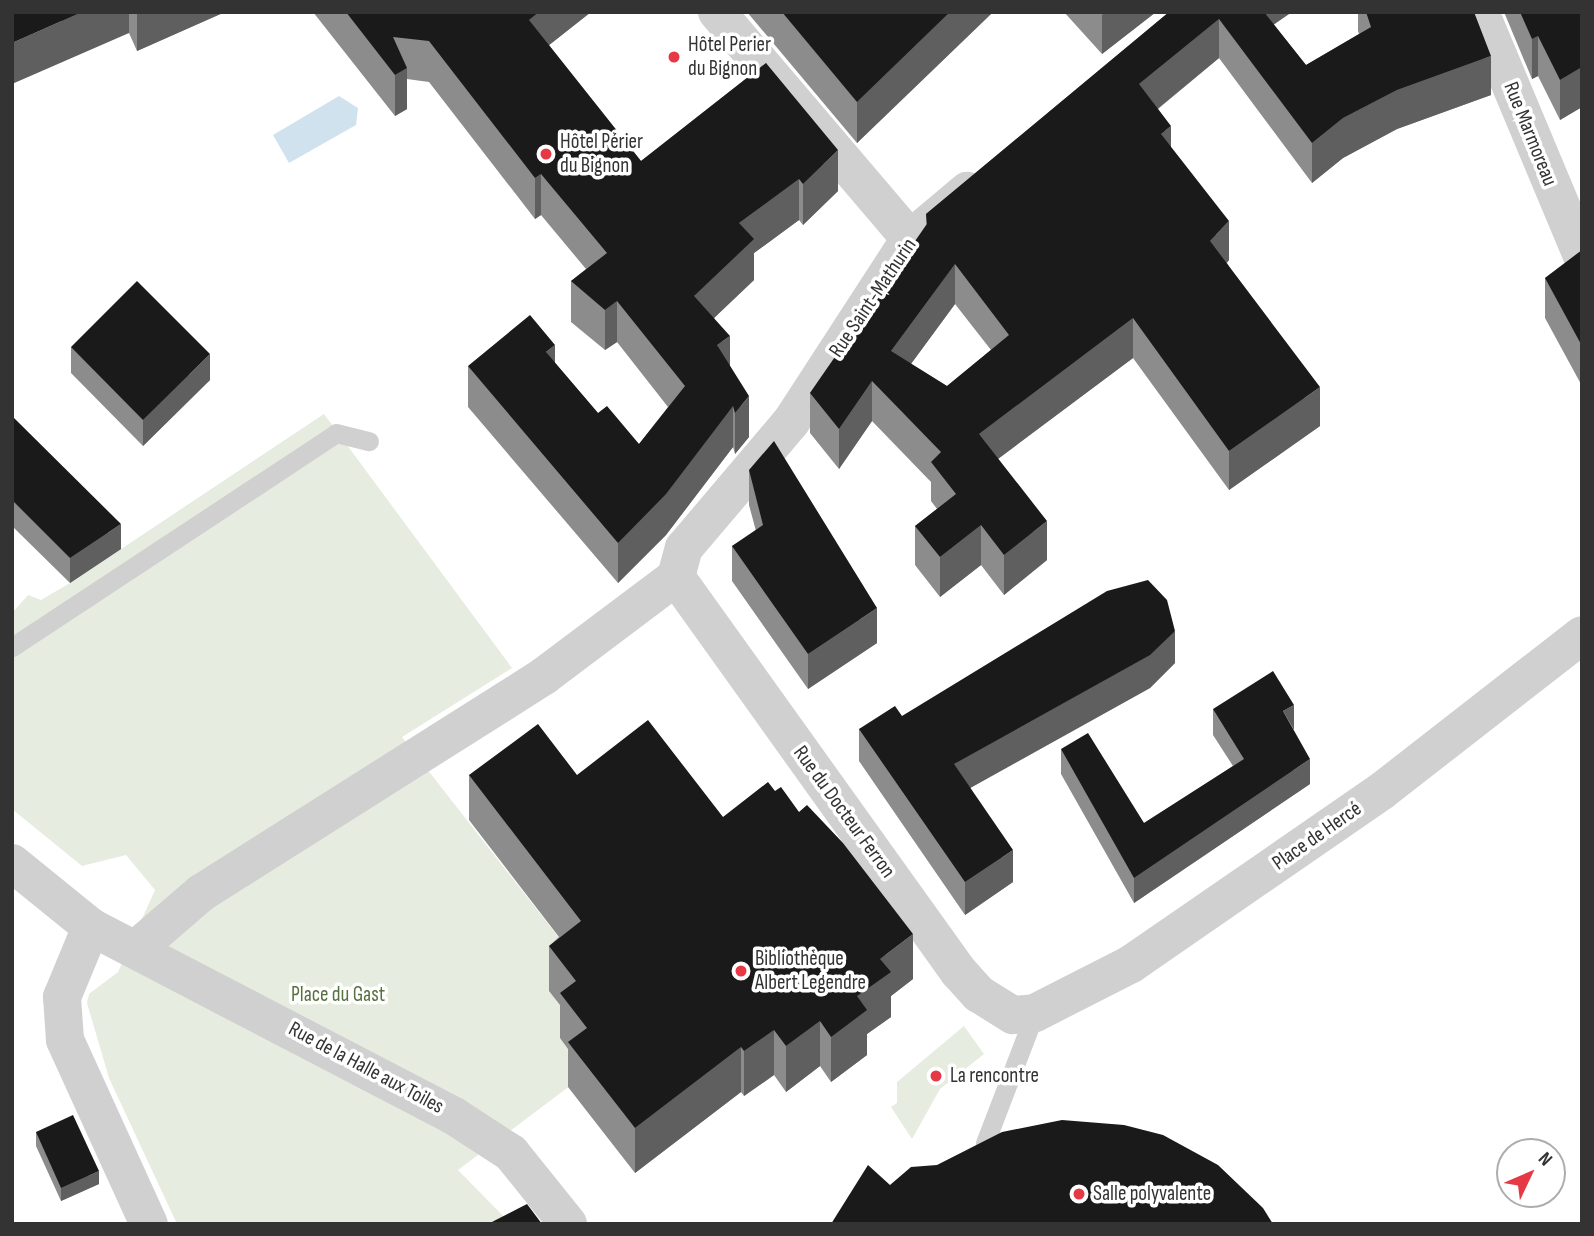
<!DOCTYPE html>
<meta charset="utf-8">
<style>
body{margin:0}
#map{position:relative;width:1594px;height:1236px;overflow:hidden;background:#fff;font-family:"Sofia Sans Condensed",sans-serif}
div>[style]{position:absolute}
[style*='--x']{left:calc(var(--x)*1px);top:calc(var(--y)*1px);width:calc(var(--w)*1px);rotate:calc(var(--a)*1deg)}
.green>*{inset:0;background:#e6ecdf}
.water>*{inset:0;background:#cfe2ee}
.service>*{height:19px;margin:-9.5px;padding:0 9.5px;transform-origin:9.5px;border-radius:9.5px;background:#d0d0d0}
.minor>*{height:38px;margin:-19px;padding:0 19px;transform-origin:19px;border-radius:19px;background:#d0d0d0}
.tertiary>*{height:38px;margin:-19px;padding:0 19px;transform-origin:19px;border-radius:19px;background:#d0d0d0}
.wall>*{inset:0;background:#8c8c8c}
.shaded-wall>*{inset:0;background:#5f5f5f}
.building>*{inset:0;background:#1a1a1a}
.dots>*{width:19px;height:19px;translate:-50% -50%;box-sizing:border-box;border:4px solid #fff;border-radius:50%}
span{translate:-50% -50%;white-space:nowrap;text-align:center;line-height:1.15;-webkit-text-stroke:7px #fff;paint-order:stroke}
.poi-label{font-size:21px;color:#333}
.left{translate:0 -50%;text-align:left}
.street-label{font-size:21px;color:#333}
.park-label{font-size:21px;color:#56703f}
.frame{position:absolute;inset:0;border:14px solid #333;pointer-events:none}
.north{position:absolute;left:1496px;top:1138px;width:70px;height:70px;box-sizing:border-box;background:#fff;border:2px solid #adadad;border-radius:50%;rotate:46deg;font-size:19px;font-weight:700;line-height:28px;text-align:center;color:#333}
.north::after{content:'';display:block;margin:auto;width:24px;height:32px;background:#e63946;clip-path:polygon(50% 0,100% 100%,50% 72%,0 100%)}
</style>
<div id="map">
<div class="green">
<i style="clip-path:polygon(324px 414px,512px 668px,402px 737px,581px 966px,576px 1026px,587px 1073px,458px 1170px,511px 1224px,177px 1224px,109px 1078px,87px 1003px,89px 994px,118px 972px,155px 890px,126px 855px,82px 866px,12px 809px,12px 613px,28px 595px,41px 600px,70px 583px)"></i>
<i style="clip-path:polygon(964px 1026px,984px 1054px,940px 1089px,912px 1139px,891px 1107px,897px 1103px,897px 1082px)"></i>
</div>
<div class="water">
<i style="clip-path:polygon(339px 96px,358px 108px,356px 125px,289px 163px,273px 135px)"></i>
</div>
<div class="service">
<i style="--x:12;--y:647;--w:388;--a:-33.4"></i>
<i style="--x:336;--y:433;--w:34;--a:14"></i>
<i style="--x:985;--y:1143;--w:139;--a:-69"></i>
</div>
<div class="minor">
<i style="--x:717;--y:12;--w:298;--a:49.6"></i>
<i style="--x:1480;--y:12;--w:264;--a:67.3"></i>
<i style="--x:676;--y:577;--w:485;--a:54.4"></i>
<i style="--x:958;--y:971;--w:31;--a:48"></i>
<i style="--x:979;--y:994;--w:40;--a:32"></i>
<i style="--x:1013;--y:1015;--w:22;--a:-5"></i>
<i style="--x:1035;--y:1013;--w:108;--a:-27"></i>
<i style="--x:1131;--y:964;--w:306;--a:-34.6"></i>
<i style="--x:1383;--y:790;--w:252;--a:-37.9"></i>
<i style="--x:676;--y:577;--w:30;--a:-75"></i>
<i style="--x:684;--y:548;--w:165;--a:-49.7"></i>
<i style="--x:791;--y:422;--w:218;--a:-57"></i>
<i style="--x:910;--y:239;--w:75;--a:-40.1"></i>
<i style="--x:91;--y:927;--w:76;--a:112.5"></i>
<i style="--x:62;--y:997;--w:43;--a:86"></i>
<i style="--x:65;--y:1040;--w:202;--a:65.5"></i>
<i style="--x:136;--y:949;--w:86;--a:-40.7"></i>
<i style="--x:201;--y:893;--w:406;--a:-32.3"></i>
<i style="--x:544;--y:676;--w:165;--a:-36.9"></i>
</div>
<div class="tertiary">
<i style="--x:12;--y:863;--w:102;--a:39"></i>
<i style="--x:91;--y:927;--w:409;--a:27.5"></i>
<i style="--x:454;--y:1116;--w:68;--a:33"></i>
<i style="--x:511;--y:1153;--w:91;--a:51.2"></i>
</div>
<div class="wall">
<i style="clip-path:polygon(12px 12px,225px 12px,137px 51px,129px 33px)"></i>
<i style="clip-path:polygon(313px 12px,591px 12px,549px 45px,641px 161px,766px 63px,838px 191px,803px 225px,799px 220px,754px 253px,754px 280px,714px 318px,730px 366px,749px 437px,735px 454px,733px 447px,666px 535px,618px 583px,468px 407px,468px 366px,555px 363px,598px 413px,639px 444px,668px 407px,617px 342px,605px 350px,571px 322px,571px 281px,586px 269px,541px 215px,535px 219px,429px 82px,407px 79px,407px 109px,395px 116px)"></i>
<i style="clip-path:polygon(747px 12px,991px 12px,991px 14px,857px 143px)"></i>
<i style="clip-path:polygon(1064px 12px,1156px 12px,1102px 54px)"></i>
<i style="clip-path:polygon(evenodd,1169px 12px,1274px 25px,1306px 65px,1359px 34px,1358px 31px,1358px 12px,1474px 12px,1491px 95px,1397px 129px,1343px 158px,1312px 183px,1219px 58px,1158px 109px,1171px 148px,1229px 260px,1227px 263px,1320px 426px,1229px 490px,1133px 358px,998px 459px,1047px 560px,1004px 595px,981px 565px,940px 597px,915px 565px,915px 526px,937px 509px,931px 501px,931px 482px,872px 421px,839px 469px,810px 433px,810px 393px,926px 225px,926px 214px,1169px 12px,955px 304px,991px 350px,947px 386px,911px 364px,955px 304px)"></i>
<i style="clip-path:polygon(1504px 12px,1582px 12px,1582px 107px,1560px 120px,1538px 76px,1532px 79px)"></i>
<i style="clip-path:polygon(1582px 250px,1582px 386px,1545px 318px,1545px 278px)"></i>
<i style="clip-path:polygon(71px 347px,210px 380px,143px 446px,71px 373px)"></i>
<i style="clip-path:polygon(12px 416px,121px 549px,70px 583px,12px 526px)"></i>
<i style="clip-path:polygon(749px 470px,877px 643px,808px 689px,732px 581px,732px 546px,756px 531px,749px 505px)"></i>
<i style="clip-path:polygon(1175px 663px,1150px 688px,970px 788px,1013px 882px,965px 915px,859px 761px,859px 729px,902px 716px)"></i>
<i style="clip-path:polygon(1213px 709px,1310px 784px,1134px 903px,1061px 774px,1061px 749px,1144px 823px,1233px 766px,1213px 735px)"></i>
<i style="clip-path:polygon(469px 775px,577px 775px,723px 817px,913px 979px,891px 996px,891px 1017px,867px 1034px,867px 1055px,831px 1082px,820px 1066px,786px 1092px,774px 1075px,744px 1096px,741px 1092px,635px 1173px,568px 1087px,568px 1049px,560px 1038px,560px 1005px,549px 991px,549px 946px,559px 937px,469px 820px)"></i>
<i style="clip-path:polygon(36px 1132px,99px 1184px,61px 1201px,36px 1146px)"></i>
</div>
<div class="shaded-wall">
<i style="clip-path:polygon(82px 12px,129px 12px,129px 33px,12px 84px,12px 43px)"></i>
<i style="clip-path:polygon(137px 12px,225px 12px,137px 51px)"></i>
<i style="clip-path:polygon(539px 12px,591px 12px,529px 61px,529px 20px)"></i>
<i style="clip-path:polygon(950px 12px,991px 12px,991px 14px,857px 143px,857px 102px)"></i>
<i style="clip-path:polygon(1105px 12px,1156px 12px,1102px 54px,1102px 15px)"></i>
<i style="clip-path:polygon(1253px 12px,1292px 12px,1253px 39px)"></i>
<i style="clip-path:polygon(1219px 19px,1219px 58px,1139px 124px,1139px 84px)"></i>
<i style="clip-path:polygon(1538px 36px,1538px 76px,1532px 79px,1532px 39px)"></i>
<i style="clip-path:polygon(1491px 56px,1491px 95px,1397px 129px,1343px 158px,1312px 183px,1312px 143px,1343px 118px,1397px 90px)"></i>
<i style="clip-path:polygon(1582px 67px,1582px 107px,1560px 120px,1560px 80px)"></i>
<i style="clip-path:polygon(407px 68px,407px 109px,395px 116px,395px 75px)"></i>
<i style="clip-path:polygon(1171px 126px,1171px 166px,1161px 134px)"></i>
<i style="clip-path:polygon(838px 150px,838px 191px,803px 225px,803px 184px)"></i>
<i style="clip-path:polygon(541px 174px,541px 215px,535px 219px,535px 178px)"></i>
<i style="clip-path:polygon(799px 179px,799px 220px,754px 253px,754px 280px,694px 337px,694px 296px,739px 223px)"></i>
<i style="clip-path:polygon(1229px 221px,1229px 260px,1210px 280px,1210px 241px)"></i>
<i style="clip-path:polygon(955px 264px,955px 304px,891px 391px,891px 351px)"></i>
<i style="clip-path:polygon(617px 301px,617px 342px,605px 350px,605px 310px)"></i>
<i style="clip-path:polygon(1133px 318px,1133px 358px,979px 473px,979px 434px)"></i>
<i style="clip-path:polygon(730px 336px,730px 377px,717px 345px)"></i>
<i style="clip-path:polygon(555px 345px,555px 386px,546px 352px)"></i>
<i style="clip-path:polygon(210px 354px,210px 380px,143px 446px,143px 420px)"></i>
<i style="clip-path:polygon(872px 381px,872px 421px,839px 469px,839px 429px)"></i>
<i style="clip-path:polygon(1320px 387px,1320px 426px,1229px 490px,1229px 451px)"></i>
<i style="clip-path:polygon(749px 396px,749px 437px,735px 454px,735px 413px)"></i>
<i style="clip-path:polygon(733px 406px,733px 447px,666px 535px,618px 583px,618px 543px)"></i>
<i style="clip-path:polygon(1047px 521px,1047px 560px,1004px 595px,1004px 555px)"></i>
<i style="clip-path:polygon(121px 524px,121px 549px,70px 583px,70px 558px)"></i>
<i style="clip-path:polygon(981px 525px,981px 565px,940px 597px,940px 557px)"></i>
<i style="clip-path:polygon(877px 608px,877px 643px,808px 689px,808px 654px)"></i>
<i style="clip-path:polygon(1175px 631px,1175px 663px,1150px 688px,954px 797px,954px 764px)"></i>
<i style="clip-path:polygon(1294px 705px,1294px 730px,1283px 711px)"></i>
<i style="clip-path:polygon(1310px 759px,1310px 784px,1134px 903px,1134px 878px)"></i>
<i style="clip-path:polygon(1013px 850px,1013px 882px,965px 915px,965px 882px)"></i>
<i style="clip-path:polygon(913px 934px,913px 979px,891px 996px,891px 1017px,867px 1034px,867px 1055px,831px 1082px,831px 1037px,880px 959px)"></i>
<i style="clip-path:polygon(820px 1021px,820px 1066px,786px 1092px,786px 1046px)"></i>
<i style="clip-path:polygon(774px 1030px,774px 1075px,744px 1096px,744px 1051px)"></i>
<i style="clip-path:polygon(741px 1047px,741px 1092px,635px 1173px,635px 1128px)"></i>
<i style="clip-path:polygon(99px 1171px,99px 1184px,61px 1201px,61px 1188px)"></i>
</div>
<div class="building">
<i style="clip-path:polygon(12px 12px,82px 12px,12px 43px)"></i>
<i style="clip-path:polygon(346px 12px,539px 12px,529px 20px,641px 161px,766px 63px,838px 150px,803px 184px,799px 179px,739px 223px,754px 239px,694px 296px,730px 336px,717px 345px,749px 396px,735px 413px,733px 406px,666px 494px,618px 543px,468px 366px,530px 315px,555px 345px,546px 352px,598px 413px,607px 406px,639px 444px,685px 386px,617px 301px,605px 310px,571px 281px,607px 253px,541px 174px,535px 178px,429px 41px,393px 37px,407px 68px,395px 75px)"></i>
<i style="clip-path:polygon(782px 12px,950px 12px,857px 102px)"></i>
<i style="clip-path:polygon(evenodd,1169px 12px,1264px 12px,1306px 65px,1371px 27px,1366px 12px,1474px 12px,1491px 56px,1397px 90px,1343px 118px,1312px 143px,1219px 19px,1139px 84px,1171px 126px,1161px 134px,1229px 221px,1210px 241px,1320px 387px,1229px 451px,1133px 318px,979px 434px,1047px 521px,1004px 555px,981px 525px,940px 557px,915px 526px,956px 494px,931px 462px,941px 452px,872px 381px,839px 429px,810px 393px,927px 224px,926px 214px,1169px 12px,955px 264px,1009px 335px,947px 386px,891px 351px,955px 264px)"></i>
<i style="clip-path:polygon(1520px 12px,1582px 12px,1582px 67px,1560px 80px,1538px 36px,1532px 39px)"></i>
<i style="clip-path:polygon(1582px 250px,1582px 346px,1545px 278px)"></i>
<i style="clip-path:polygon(137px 281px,210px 354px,143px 420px,71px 347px)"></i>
<i style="clip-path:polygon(12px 416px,121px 524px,70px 558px,12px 500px)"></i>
<i style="clip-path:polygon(774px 441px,877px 608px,808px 654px,732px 546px,763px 525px,749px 470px)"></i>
<i style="clip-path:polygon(1148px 580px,1167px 600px,1175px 631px,1150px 655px,954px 764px,1013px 850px,965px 882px,859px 729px,895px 706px,902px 716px,1107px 591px)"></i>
<i style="clip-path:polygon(1273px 671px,1294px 705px,1283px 711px,1310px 759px,1134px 878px,1061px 749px,1088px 733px,1144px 823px,1244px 759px,1213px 709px)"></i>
<i style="clip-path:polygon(648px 720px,723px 817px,768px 782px,775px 791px,781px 787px,799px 812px,807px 805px,843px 843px,913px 934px,880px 959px,891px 972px,857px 996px,867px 1010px,831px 1037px,820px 1021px,786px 1046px,774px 1030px,744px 1051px,741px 1047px,635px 1128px,568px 1042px,587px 1028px,560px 993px,576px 981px,549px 946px,581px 921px,469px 775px,538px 724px,577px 775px)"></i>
<i style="clip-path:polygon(73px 1115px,99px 1171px,61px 1188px,36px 1132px)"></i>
<i style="clip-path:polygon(1062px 1120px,1124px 1125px,1163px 1135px,1218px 1165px,1263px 1208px,1273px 1224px,831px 1224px,868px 1165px,890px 1185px,911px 1167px,937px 1165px,1002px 1132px)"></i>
<i style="clip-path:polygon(527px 1204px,542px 1224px,488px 1224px)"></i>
</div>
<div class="dots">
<i style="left:674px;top:57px;background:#e63946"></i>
<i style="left:546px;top:154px;background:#e63946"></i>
<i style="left:741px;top:971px;background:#e63946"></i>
<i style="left:936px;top:1076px;background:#e63946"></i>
<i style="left:1079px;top:1194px;background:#e63946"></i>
</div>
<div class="poi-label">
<span class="left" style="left:688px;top:57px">Hôtel Perier<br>du Bignon</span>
<span class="left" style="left:560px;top:154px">Hôtel Périer<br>du Bignon</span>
<span class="left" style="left:755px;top:971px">Bibliothèque<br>Albert Legendre</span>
<span class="left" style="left:950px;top:1076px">La rencontre</span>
<span class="left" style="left:1093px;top:1194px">Salle polyvalente</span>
</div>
<div class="street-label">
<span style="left:1530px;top:134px;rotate:68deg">Rue Marmoreau</span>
<span style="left:873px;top:298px;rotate:-56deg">Rue Saint-Mathurin</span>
<span style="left:844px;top:812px;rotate:54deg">Rue du Docteur Ferron</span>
<span style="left:1317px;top:836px;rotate:-35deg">Place de Hercé</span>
<span style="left:366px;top:1068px;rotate:28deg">Rue de la Halle aux Toiles</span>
</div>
<div class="park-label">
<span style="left:338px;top:995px">Place du Gast</span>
</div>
<div class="frame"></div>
<div class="north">N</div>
</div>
